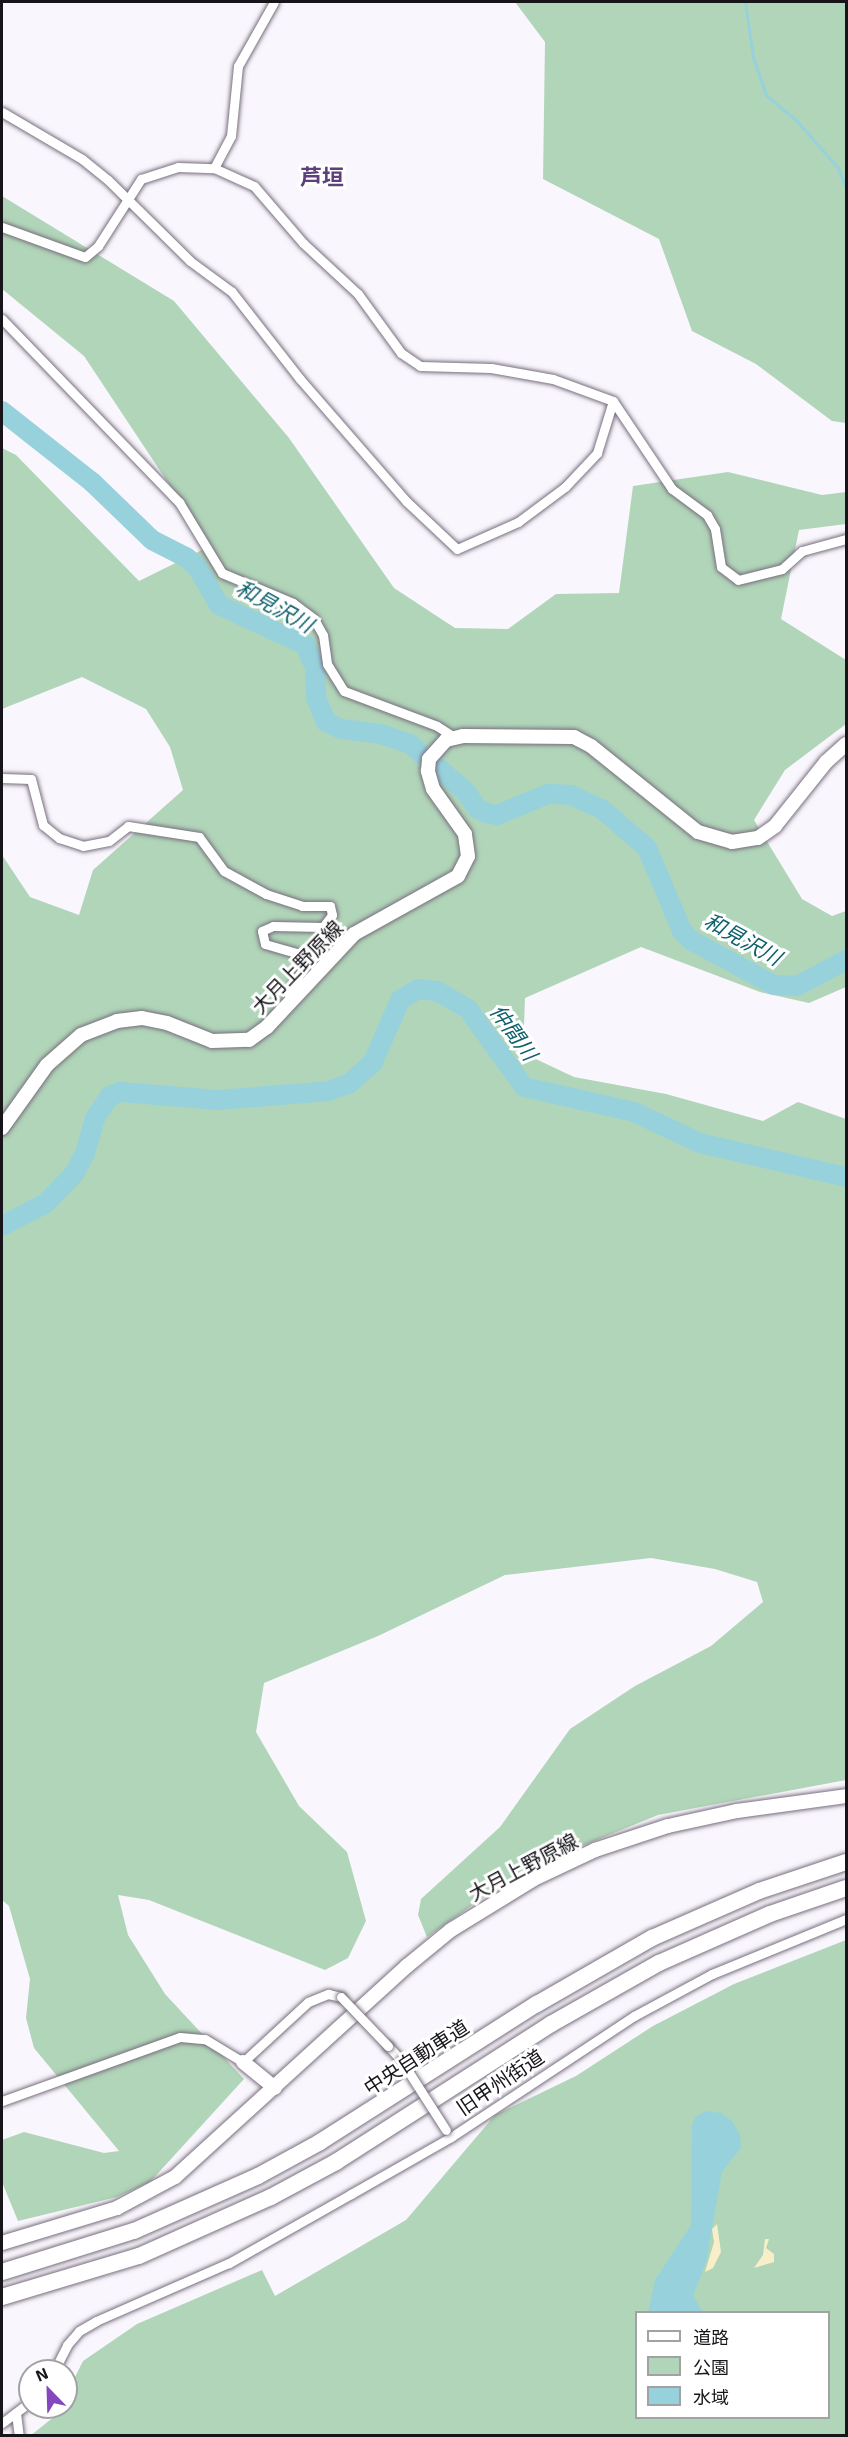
<!DOCTYPE html>
<meta charset="utf-8">
<style>
body{margin:0}
#map{position:relative;width:848px;height:2437px;overflow:hidden;background:#faf6fd;font-family:"Exo 2","Noto Sans JP",sans-serif}
div>[style]{position:absolute}
[style*='--x']{left:calc(var(--x)*1px);top:calc(var(--y)*1px);width:calc(var(--w)*1px);rotate:calc(var(--a)*1deg)}
.green>*{inset:0;background:#b1d5b9}
.sand>*{inset:0;background:#f8efc9}
.water>*{inset:0;background:#97d2dc}
.stream>*{height:3px;margin:-1.5px;padding:0 1.5px;transform-origin:1.5px;border-radius:1.5px;background:#97d2dc}
.river>*{height:20px;margin:-10px;padding:0 10px;transform-origin:10px;border-radius:10px;background:#97d2dc}
.roads{filter:drop-shadow(0 0 2px #786f7f) drop-shadow(0 0 2px #786f7f)}
.minor>*{height:9px;margin:-4.5px;padding:0 4.5px;transform-origin:4.5px;border-radius:4.5px;background:#fff}
.primary>*{height:14px;margin:-7px;padding:0 7px;transform-origin:7px;border-radius:7px;background:#fff}
.motorway>*{height:16px;margin:-8px;padding:0 8px;transform-origin:8px;border-radius:8px;background:#fff}
.bridges{filter:drop-shadow(0 0 2px #786f7f) drop-shadow(0 0 2px #786f7f)}
.minor-bridge>*{height:9px;margin:-4.5px;padding:0 4.5px;transform-origin:4.5px;border-radius:4.5px;background:#fff}
span{translate:-50% -50%;white-space:nowrap;text-align:center;line-height:1.15;-webkit-text-stroke:6px #fff;paint-order:stroke}
.street-label{font-size:20px;color:#17141a}
.water-label{font-size:21px;color:#0e616b;font-style:italic}
.quarter-label{font-size:22px;color:#5c3f7b;font-weight:700}
.frame{position:absolute;inset:0;border:3px solid #17141a;pointer-events:none}
.legend{position:absolute;left:635px;top:2311px;width:195px;height:108px;box-sizing:border-box;background:#fff;border:2px solid #a2a1a3;margin:0;padding:8px 10px;list-style:none;font-size:18px;color:#17141a}
.legend li{display:flex;align-items:center;gap:12px;height:30px}
.legend b{width:30px;border:2px solid #a2a1a3}
.north{position:absolute;left:18px;top:2359px;width:60px;height:60px;box-sizing:border-box;background:#fff;border:2px solid #a2a1a3;border-radius:50%;rotate:337deg;font-size:16px;font-weight:700;line-height:24px;text-align:center;color:#17141a}
.north::after{content:'';display:block;margin:auto;width:21px;height:27px;background:#8447bd;clip-path:polygon(50% 0,100% 100%,50% 72%,0 100%)}
</style>
<div id="map">
<div class="green">
<i style="clip-path:polygon(515px 2px,846px 2px,846px 423px,832px 421px,756px 364px,692px 331px,659px 239px,543px 179px,545px 42px)"></i>
<i style="clip-path:polygon(2px 196px,174px 301px,289px 438px,394px 588px,455px 628px,508px 629px,556px 594px,619px 593px,633px 486px,728px 472px,822px 495px,846px 492px,846px 524px,799px 530px,781px 619px,846px 660px,846px 724px,785px 770px,754px 820px,802px 899px,832px 916px,846px 911px,846px 987px,809px 1003px,760px 992px,641px 947px,525px 998px,523px 1053px,574px 1077px,666px 1094px,763px 1121px,798px 1102px,846px 1119px,846px 1780px,658px 1815px,521px 1871px,427px 1937px,418px 1915px,421px 1899px,500px 1827px,570px 1729px,635px 1686px,711px 1646px,763px 1602px,757px 1582px,715px 1569px,651px 1558px,505px 1575px,378px 1636px,264px 1683px,256px 1732px,299px 1806px,347px 1852px,366px 1921px,348px 1958px,325px 1970px,149px 1900px,118px 1895px,128px 1935px,165px 1994px,244px 2079px,150px 2182px,117px 2197px,18px 2221px,2px 2182px,2px 2140px,24px 2132px,104px 2153px,119px 2151px,34px 2048px,26px 2018px,30px 1979px,9px 1906px,2px 1900px,2px 855px,30px 897px,79px 915px,93px 870px,183px 790px,170px 747px,146px 709px,82px 677px,2px 709px,2px 448px,16px 455px,139px 581px,210px 546px,84px 356px,2px 289px)"></i>
<i style="clip-path:polygon(evenodd,846px 1940px,846px 2435px,30px 2436px,55px 2416px,60px 2407px,66px 2407px,66px 2395px,83px 2361px,137px 2324px,262px 2270px,275px 2296px,406px 2220px,495px 2115px,576px 2076px,653px 2026px,734px 1984px,846px 1940px,636px 2312px,828px 2312px,828px 2418px,636px 2418px,636px 2312px)"></i>
</div>
<div class="sand">
<i style="clip-path:polygon(717px 2224px,721px 2252px,713px 2268px,705px 2272px,714px 2242px,712px 2229px)"></i>
<i style="clip-path:polygon(765px 2239px,769px 2239px,766px 2248px,774px 2254px,774px 2262px,754px 2268px,763px 2255px)"></i>
</div>
<div class="water">
<i style="clip-path:polygon(706px 2111px,721px 2113px,732px 2121px,740px 2135px,741px 2148px,722px 2172px,706px 2263px,693px 2296px,703px 2312px,648px 2312px,655px 2280px,691px 2225px,692px 2125px,695px 2117px)"></i>
</div>
<div class="stream">
<i style="--x:745;--y:2;--w:56;--a:81.7"></i>
<i style="--x:753;--y:57;--w:40;--a:71.1"></i>
<i style="--x:766;--y:95;--w:38;--a:40"></i>
<i style="--x:795;--y:119;--w:65;--a:48.7"></i>
<i style="--x:838;--y:168;--w:22;--a:68"></i>
</div>
<div class="river">
<i style="--x:2;--y:411;--w:115;--a:38.3"></i>
<i style="--x:92;--y:482;--w:83;--a:44"></i>
<i style="--x:152;--y:540;--w:38;--a:27"></i>
<i style="--x:186;--y:557;--w:15;--a:42"></i>
<i style="--x:197;--y:567;--w:44;--a:59.9"></i>
<i style="--x:219;--y:605;--w:95;--a:24.9"></i>
<i style="--x:305;--y:645;--w:24;--a:66"></i>
<i style="--x:315;--y:667;--w:31;--a:88"></i>
<i style="--x:316;--y:698;--w:26;--a:67"></i>
<i style="--x:326;--y:722;--w:17;--a:25"></i>
<i style="--x:341;--y:729;--w:40;--a:7.1"></i>
<i style="--x:381;--y:734;--w:31;--a:19"></i>
<i style="--x:410;--y:744;--w:74;--a:40.6"></i>
<i style="--x:466;--y:792;--w:21;--a:55"></i>
<i style="--x:478;--y:809;--w:10;--a:24"></i>
<i style="--x:487;--y:813;--w:10;--a:11"></i>
<i style="--x:497;--y:815;--w:55;--a:-22.4"></i>
<i style="--x:548;--y:794;--w:23;--a:2"></i>
<i style="--x:571;--y:795;--w:35;--a:25"></i>
<i style="--x:603;--y:810;--w:58;--a:40.8"></i>
<i style="--x:647;--y:848;--w:90;--a:67.1"></i>
<i style="--x:682;--y:931;--w:14;--a:45"></i>
<i style="--x:692;--y:941;--w:93;--a:28.2"></i>
<i style="--x:774;--y:985;--w:23;--a:2"></i>
<i style="--x:797;--y:986;--w:55;--a:-28"></i>
<i style="--x:2;--y:1226;--w:50;--a:-27.6"></i>
<i style="--x:46;--y:1203;--w:40;--a:-46"></i>
<i style="--x:74;--y:1174;--w:24;--a:-62"></i>
<i style="--x:85;--y:1153;--w:36;--a:-74"></i>
<i style="--x:95;--y:1118;--w:27;--a:-56"></i>
<i style="--x:110;--y:1096;--w:11;--a:-22"></i>
<i style="--x:120;--y:1092;--w:98;--a:4.7"></i>
<i style="--x:218;--y:1100;--w:111;--a:-4.6"></i>
<i style="--x:329;--y:1091;--w:22;--a:-21"></i>
<i style="--x:350;--y:1083;--w:31;--a:-42"></i>
<i style="--x:373;--y:1062;--w:68;--a:-66.5"></i>
<i style="--x:400;--y:1000;--w:21;--a:-31"></i>
<i style="--x:418;--y:989;--w:19;--a:6"></i>
<i style="--x:437;--y:991;--w:36;--a:30"></i>
<i style="--x:468;--y:1009;--w:96;--a:54.3"></i>
<i style="--x:524;--y:1087;--w:113;--a:12.8"></i>
<i style="--x:634;--y:1112;--w:73;--a:25.2"></i>
<i style="--x:700;--y:1143;--w:150;--a:13.1"></i>
</div>
<div class="roads">
<div class="minor">
<i style="--x:2;--y:112;--w:93;--a:30.4"></i>
<i style="--x:82;--y:159;--w:33;--a:39"></i>
<i style="--x:108;--y:180;--w:115;--a:44.6"></i>
<i style="--x:190;--y:261;--w:52;--a:36.4"></i>
<i style="--x:232;--y:292;--w:110;--a:52"></i>
<i style="--x:300;--y:379;--w:162;--a:49"></i>
<i style="--x:406;--y:501;--w:70;--a:43.3"></i>
<i style="--x:457;--y:549;--w:67;--a:-23.9"></i>
<i style="--x:518;--y:522;--w:59;--a:-36.7"></i>
<i style="--x:565;--y:487;--w:47;--a:-46.7"></i>
<i style="--x:597;--y:453;--w:54;--a:-72.9"></i>
<i style="--x:214;--y:168;--w:36;--a:-62"></i>
<i style="--x:231;--y:136;--w:70;--a:-84.3"></i>
<i style="--x:238;--y:66;--w:73;--a:-60.6"></i>
<i style="--x:2;--y:227;--w:88;--a:19.9"></i>
<i style="--x:85;--y:257;--w:17;--a:-40"></i>
<i style="--x:98;--y:246;--w:80;--a:-57.3"></i>
<i style="--x:141;--y:179;--w:39;--a:-18"></i>
<i style="--x:178;--y:167;--w:36;--a:2"></i>
<i style="--x:214;--y:168;--w:44;--a:24.2"></i>
<i style="--x:254;--y:186;--w:75;--a:49.3"></i>
<i style="--x:303;--y:243;--w:75;--a:42.8"></i>
<i style="--x:358;--y:294;--w:73;--a:53.9"></i>
<i style="--x:401;--y:353;--w:23;--a:34"></i>
<i style="--x:420;--y:366;--w:71;--a:1.6"></i>
<i style="--x:491;--y:368;--w:63;--a:10.1"></i>
<i style="--x:553;--y:379;--w:64;--a:20.1"></i>
<i style="--x:613;--y:401;--w:106;--a:56.2"></i>
<i style="--x:672;--y:489;--w:44;--a:36.6"></i>
<i style="--x:707;--y:515;--w:16;--a:60"></i>
<i style="--x:715;--y:529;--w:38;--a:81"></i>
<i style="--x:721;--y:567;--w:21;--a:37"></i>
<i style="--x:738;--y:580;--w:45;--a:-14"></i>
<i style="--x:782;--y:569;--w:27;--a:-42"></i>
<i style="--x:802;--y:551;--w:46;--a:-15.3"></i>
<i style="--x:2;--y:319;--w:255;--a:46"></i>
<i style="--x:179;--y:502;--w:83;--a:58.8"></i>
<i style="--x:222;--y:573;--w:77;--a:22.9"></i>
<i style="--x:293;--y:603;--w:26;--a:37"></i>
<i style="--x:314;--y:619;--w:18;--a:61"></i>
<i style="--x:323;--y:635;--w:29;--a:82"></i>
<i style="--x:327;--y:664;--w:32;--a:58"></i>
<i style="--x:344;--y:691;--w:99;--a:20.6"></i>
<i style="--x:437;--y:726;--w:20;--a:33"></i>
<i style="--x:2;--y:778;--w:29;--a:2"></i>
<i style="--x:31;--y:779;--w:48;--a:75.4"></i>
<i style="--x:43;--y:825;--w:21;--a:39"></i>
<i style="--x:59;--y:838;--w:25;--a:18"></i>
<i style="--x:83;--y:846;--w:26;--a:-11"></i>
<i style="--x:109;--y:841;--w:24;--a:-38"></i>
<i style="--x:128;--y:826;--w:72;--a:8.8"></i>
<i style="--x:199;--y:837;--w:42;--a:53.7"></i>
<i style="--x:224;--y:871;--w:48;--a:28.7"></i>
<i style="--x:266;--y:894;--w:38;--a:18"></i>
<i style="--x:302;--y:906;--w:28;--a:0"></i>
<i style="--x:330;--y:906;--w:9;--a:77"></i>
<i style="--x:332;--y:915;--w:15;--a:127"></i>
<i style="--x:323;--y:927;--w:50;--a:-178.9"></i>
<i style="--x:273;--y:926;--w:12;--a:156"></i>
<i style="--x:262;--y:931;--w:13;--a:77"></i>
<i style="--x:265;--y:944;--w:33;--a:16"></i>
<i style="--x:297;--y:953;--w:17;--a:69"></i>
<i style="--x:303;--y:969;--w:27;--a:123"></i>
<i style="--x:288;--y:992;--w:9;--a:72"></i>
<i style="--x:388;--y:2046;--w:19;--a:47"></i>
<i style="--x:2;--y:2101;--w:189;--a:-19.8"></i>
<i style="--x:180;--y:2037;--w:25;--a:5"></i>
<i style="--x:205;--y:2039;--w:44;--a:31.2"></i>
<i style="--x:243;--y:2062;--w:88;--a:-42.7"></i>
<i style="--x:308;--y:2002;--w:22;--a:-22"></i>
<i style="--x:328;--y:1994;--w:13;--a:13"></i>
<i style="--x:54;--y:2371;--w:29;--a:-63"></i>
<i style="--x:67;--y:2345;--w:18;--a:-49"></i>
<i style="--x:79;--y:2331;--w:20;--a:-30"></i>
<i style="--x:96;--y:2321;--w:145;--a:-23.6"></i>
<i style="--x:229;--y:2263;--w:140;--a:-29.5"></i>
<i style="--x:351;--y:2194;--w:115;--a:-29.7"></i>
<i style="--x:451;--y:2137;--w:219;--a:-33.5"></i>
<i style="--x:634;--y:2016;--w:89;--a:-28.3"></i>
<i style="--x:712;--y:1974;--w:145;--a:-22.3"></i>
<i style="--x:16;--y:2413;--w:23;--a:83"></i>
<i style="--x:2;--y:2423;--w:35;--a:-37"></i>
</div>
<div class="primary">
<i style="--x:2;--y:1128;--w:77;--a:-54.5"></i>
<i style="--x:47;--y:1065;--w:45;--a:-41.4"></i>
<i style="--x:81;--y:1035;--w:39;--a:-21"></i>
<i style="--x:117;--y:1021;--w:25;--a:-7"></i>
<i style="--x:142;--y:1018;--w:25;--a:11"></i>
<i style="--x:167;--y:1023;--w:48;--a:21.8"></i>
<i style="--x:212;--y:1041;--w:37;--a:-2"></i>
<i style="--x:249;--y:1040;--w:22;--a:-36"></i>
<i style="--x:267;--y:1027;--w:127;--a:-46.9"></i>
<i style="--x:354;--y:934;--w:119;--a:-29.1"></i>
<i style="--x:458;--y:876;--w:22;--a:-63"></i>
<i style="--x:468;--y:856;--w:22;--a:-98"></i>
<i style="--x:465;--y:834;--w:55;--a:-125.4"></i>
<i style="--x:433;--y:789;--w:19;--a:-106"></i>
<i style="--x:428;--y:771;--w:12;--a:-85"></i>
<i style="--x:429;--y:759;--w:25;--a:-48"></i>
<i style="--x:446;--y:740;--w:17;--a:-13"></i>
<i style="--x:463;--y:736;--w:111;--a:0.5"></i>
<i style="--x:574;--y:737;--w:19;--a:28"></i>
<i style="--x:591;--y:746;--w:137;--a:38.8"></i>
<i style="--x:698;--y:832;--w:35;--a:16"></i>
<i style="--x:732;--y:842;--w:26;--a:-9"></i>
<i style="--x:758;--y:838;--w:21;--a:-35"></i>
<i style="--x:775;--y:826;--w:82;--a:-51.4"></i>
<i style="--x:826;--y:762;--w:27;--a:-42"></i>
<i style="--x:243;--y:2062;--w:41;--a:39.1"></i>
<i style="--x:2;--y:2243;--w:120;--a:-16.9"></i>
<i style="--x:117;--y:2208;--w:66;--a:-28.1"></i>
<i style="--x:175;--y:2177;--w:314;--a:-42.3"></i>
<i style="--x:407;--y:1966;--w:57;--a:-39.3"></i>
<i style="--x:451;--y:1930;--w:97;--a:-31.6"></i>
<i style="--x:534;--y:1879;--w:68;--a:-25.4"></i>
<i style="--x:595;--y:1850;--w:77;--a:-18.2"></i>
<i style="--x:668;--y:1826;--w:71;--a:-12.3"></i>
<i style="--x:737;--y:1811;--w:110;--a:-7.8"></i>
</div>
<div class="motorway">
<i style="--x:2;--y:2272;--w:138;--a:-17.3"></i>
<i style="--x:134;--y:2231;--w:136;--a:-23.9"></i>
<i style="--x:258;--y:2176;--w:71;--a:-28.7"></i>
<i style="--x:320;--y:2142;--w:257;--a:-32.5"></i>
<i style="--x:537;--y:2004;--w:133;--a:-29.9"></i>
<i style="--x:652;--y:1938;--w:117;--a:-23.7"></i>
<i style="--x:759;--y:1891;--w:92;--a:-18.4"></i>
<i style="--x:2;--y:2297;--w:143;--a:-16.7"></i>
<i style="--x:139;--y:2256;--w:145;--a:-24.1"></i>
<i style="--x:271;--y:2197;--w:74;--a:-28.3"></i>
<i style="--x:336;--y:2162;--w:255;--a:-32.7"></i>
<i style="--x:551;--y:2024;--w:124;--a:-29.5"></i>
<i style="--x:659;--y:1963;--w:121;--a:-23.8"></i>
<i style="--x:770;--y:1914;--w:80;--a:-18.9"></i>
</div>
</div>
<div class="bridges">
<div class="minor-bridge">
<i style="--x:341;--y:1997;--w:68;--a:46.2"></i>
<i style="--x:401;--y:2060;--w:83;--a:57.3"></i>
</div>
</div>
<div class="street-label">
<span style="left:297px;top:967px;rotate:-46deg">大月上野原線</span>
<span style="left:523px;top:1867px;rotate:-28deg">大月上野原線</span>
<span style="left:416px;top:2057px;rotate:-33deg">中央自動車道</span>
<span style="left:500px;top:2082px;rotate:-34deg">旧甲州街道</span>
</div>
<div class="water-label">
<span style="left:275px;top:606px;rotate:29deg">和見沢川</span>
<span style="left:743px;top:939px;rotate:29deg">和見沢川</span>
<span style="left:514px;top:1032px;rotate:54deg">仲間川</span>
</div>
<div class="quarter-label">
<span style="left:322px;top:177px">芦垣</span>
</div>
<div class="frame"></div>
<ul class="legend">
<li><b style="height:8px;background:#fff"></b>道路</li>
<li><b style="height:16px;background:#b1d5b9"></b>公園</li>
<li><b style="height:16px;background:#97d2dc"></b>水域</li>
</ul>
<div class="north">N</div>
</div>
